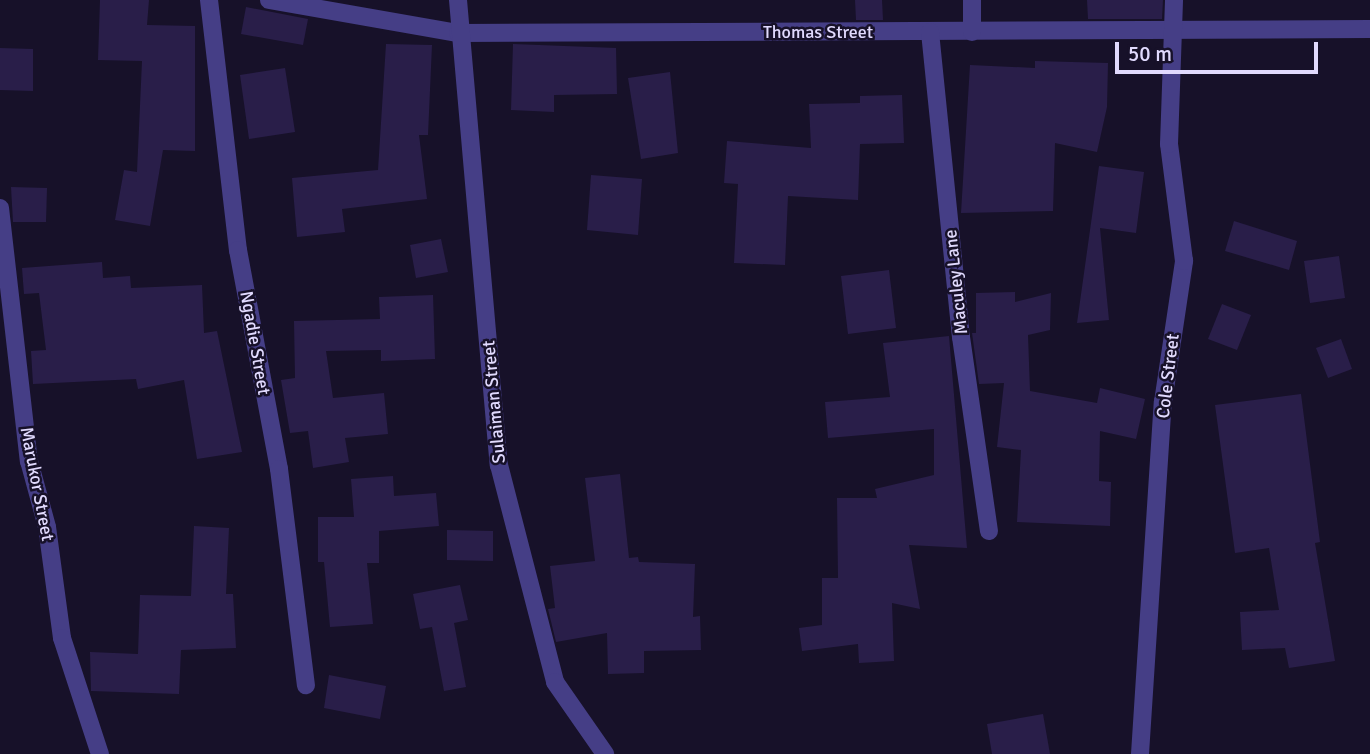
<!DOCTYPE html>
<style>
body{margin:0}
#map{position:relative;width:1370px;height:754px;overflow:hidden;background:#171129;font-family:Signika,sans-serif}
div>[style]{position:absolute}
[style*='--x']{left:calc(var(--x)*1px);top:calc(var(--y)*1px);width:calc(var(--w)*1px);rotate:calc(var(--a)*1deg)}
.building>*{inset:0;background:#291e49}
.minor>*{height:18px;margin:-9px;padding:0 9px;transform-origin:9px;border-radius:9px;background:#453e86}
span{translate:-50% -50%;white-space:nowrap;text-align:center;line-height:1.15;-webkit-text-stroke:5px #171129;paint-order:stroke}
.street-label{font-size:18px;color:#e1dafe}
.scale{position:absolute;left:1115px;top:42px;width:203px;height:32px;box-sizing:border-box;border:4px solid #e1dafe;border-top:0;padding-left:9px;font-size:21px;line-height:24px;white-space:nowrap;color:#e1dafe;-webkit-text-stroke:5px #171129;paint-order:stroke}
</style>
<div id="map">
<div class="building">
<i style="clip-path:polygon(100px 0,149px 0,147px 25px,195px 26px,195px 151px,163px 150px,150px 226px,115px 220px,124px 170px,137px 172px,142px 61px,98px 60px)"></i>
<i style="clip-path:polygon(855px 0,882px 0,883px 20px,856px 20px)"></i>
<i style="clip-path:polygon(1087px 0,1163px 0,1162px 19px,1088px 19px)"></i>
<i style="clip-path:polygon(246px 7px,308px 19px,303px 45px,241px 34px)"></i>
<i style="clip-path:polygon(386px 44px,432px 45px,428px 135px,419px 135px,427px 199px,342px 209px,345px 232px,297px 237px,292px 178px,378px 170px)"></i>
<i style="clip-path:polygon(513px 44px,616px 48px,617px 94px,554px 95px,554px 112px,511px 110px)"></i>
<i style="clip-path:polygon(0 48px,33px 49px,33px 91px,0 90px)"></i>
<i style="clip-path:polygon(1035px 61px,1108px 63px,1107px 107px,1097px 152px,1055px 143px,1053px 211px,961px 213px,970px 65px,1035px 68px)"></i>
<i style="clip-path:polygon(285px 68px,295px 132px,249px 139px,240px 75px)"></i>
<i style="clip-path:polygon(670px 72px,678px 153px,641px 159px,628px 78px)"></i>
<i style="clip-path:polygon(902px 95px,904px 143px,860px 144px,858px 200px,788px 196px,785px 265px,734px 263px,738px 184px,724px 183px,727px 141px,811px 148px,809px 104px,860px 103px,860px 96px)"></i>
<i style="clip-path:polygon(1099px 166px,1144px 172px,1136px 233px,1100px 228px,1109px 320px,1077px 323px)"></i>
<i style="clip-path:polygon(591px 175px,642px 179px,638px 235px,587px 230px)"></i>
<i style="clip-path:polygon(11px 187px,47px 188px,46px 222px,13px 222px)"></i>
<i style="clip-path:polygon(1234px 221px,1297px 241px,1289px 270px,1225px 251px)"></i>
<i style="clip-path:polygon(441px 239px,448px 272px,416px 278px,410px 245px)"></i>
<i style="clip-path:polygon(1339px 256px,1345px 298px,1310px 303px,1304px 261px)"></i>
<i style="clip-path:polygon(102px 262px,103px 278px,130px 276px,131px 288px,202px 285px,204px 333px,217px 331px,242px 452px,197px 459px,184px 380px,138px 389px,136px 379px,33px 384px,31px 351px,46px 350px,39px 293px,24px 294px,22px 268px)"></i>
<i style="clip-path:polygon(889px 270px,896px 328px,848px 334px,841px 276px)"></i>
<i style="clip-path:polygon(1015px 292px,1015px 302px,1051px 293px,1050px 330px,1028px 335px,1030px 391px,1097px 403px,1100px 388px,1145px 399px,1136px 439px,1100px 431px,1099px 481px,1111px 482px,1110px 526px,1017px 522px,1021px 450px,997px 447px,1004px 383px,979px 384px,972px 333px,976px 333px,976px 293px)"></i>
<i style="clip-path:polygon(433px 295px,435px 359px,381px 361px,381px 350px,326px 351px,333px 398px,384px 393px,388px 434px,345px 438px,349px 462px,313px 468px,308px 431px,290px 433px,281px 380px,295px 378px,294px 321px,380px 319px,379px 297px)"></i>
<i style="clip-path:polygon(1222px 304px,1251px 315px,1237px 350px,1208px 339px)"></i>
<i style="clip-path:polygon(949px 336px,967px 548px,909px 545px,920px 609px,892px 603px,894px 661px,859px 663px,858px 644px,802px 651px,799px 628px,822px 625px,822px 578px,838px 578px,837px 498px,877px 498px,875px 489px,934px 475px,934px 429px,828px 438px,825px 402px,890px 397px,883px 343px)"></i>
<i style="clip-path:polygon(1341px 339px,1352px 369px,1328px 378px,1316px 348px)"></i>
<i style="clip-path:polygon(1301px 394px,1320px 542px,1315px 543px,1335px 661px,1289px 668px,1285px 648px,1242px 650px,1240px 612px,1279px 610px,1269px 548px,1235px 553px,1215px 405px)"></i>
<i style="clip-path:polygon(620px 474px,629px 558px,638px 557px,639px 562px,695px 564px,693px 617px,700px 616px,701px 650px,644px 651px,644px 673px,608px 674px,607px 633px,556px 642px,548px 609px,555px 608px,550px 566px,595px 561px,585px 478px)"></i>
<i style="clip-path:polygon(393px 476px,394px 496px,436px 493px,439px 526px,379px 531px,379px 563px,367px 563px,373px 624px,330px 627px,324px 562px,318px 562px,318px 517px,354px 517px,351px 479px)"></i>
<i style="clip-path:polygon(194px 526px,229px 528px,226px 594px,233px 594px,236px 648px,181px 650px,179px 694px,91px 691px,90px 652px,138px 654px,140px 595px,191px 596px)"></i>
<i style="clip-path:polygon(447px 530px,493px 531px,493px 561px,447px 560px)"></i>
<i style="clip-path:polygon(460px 585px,468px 620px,454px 623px,466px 687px,444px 691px,432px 627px,420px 629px,413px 594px)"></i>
<i style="clip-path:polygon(329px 675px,386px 686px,380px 719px,324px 708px)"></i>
<i style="clip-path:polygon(1043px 714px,1050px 754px,992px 754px,987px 724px)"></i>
</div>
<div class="minor">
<i style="--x:209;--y:0;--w:252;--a:83.4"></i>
<i style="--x:238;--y:250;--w:223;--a:79.4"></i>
<i style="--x:279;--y:469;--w:218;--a:82.9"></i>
<i style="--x:269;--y:0;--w:192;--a:9.9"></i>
<i style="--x:458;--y:33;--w:912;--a:-0.25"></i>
<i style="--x:458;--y:0;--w:467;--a:85"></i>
<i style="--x:499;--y:465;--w:224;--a:75.5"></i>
<i style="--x:555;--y:682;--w:88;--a:55.2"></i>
<i style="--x:972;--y:0;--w:32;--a:90"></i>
<i style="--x:930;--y:32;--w:307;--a:84.2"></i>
<i style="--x:961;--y:337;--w:196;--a:81.8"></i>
<i style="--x:0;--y:208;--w:255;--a:83.5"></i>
<i style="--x:29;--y:461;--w:68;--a:74.7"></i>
<i style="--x:47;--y:527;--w:112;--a:82.3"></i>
<i style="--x:62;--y:638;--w:122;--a:71.9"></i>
<i style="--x:1140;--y:754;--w:353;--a:-86.3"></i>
<i style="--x:1163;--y:402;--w:143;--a:-81.5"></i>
<i style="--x:1184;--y:261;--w:118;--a:-97.3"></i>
<i style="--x:1169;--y:144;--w:144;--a:-88"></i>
</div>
<div class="street-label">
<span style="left:818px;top:32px">Thomas Street</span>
<span style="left:956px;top:282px;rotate:-96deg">Maculey Lane</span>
<span style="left:255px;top:343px;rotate:80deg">Ngadie Street</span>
<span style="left:1168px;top:376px;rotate:-83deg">Cole Street</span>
<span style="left:494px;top:402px;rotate:-95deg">Sulaiman Street</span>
<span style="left:37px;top:484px;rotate:79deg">Marukor Street</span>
</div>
<div class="scale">50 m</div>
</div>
